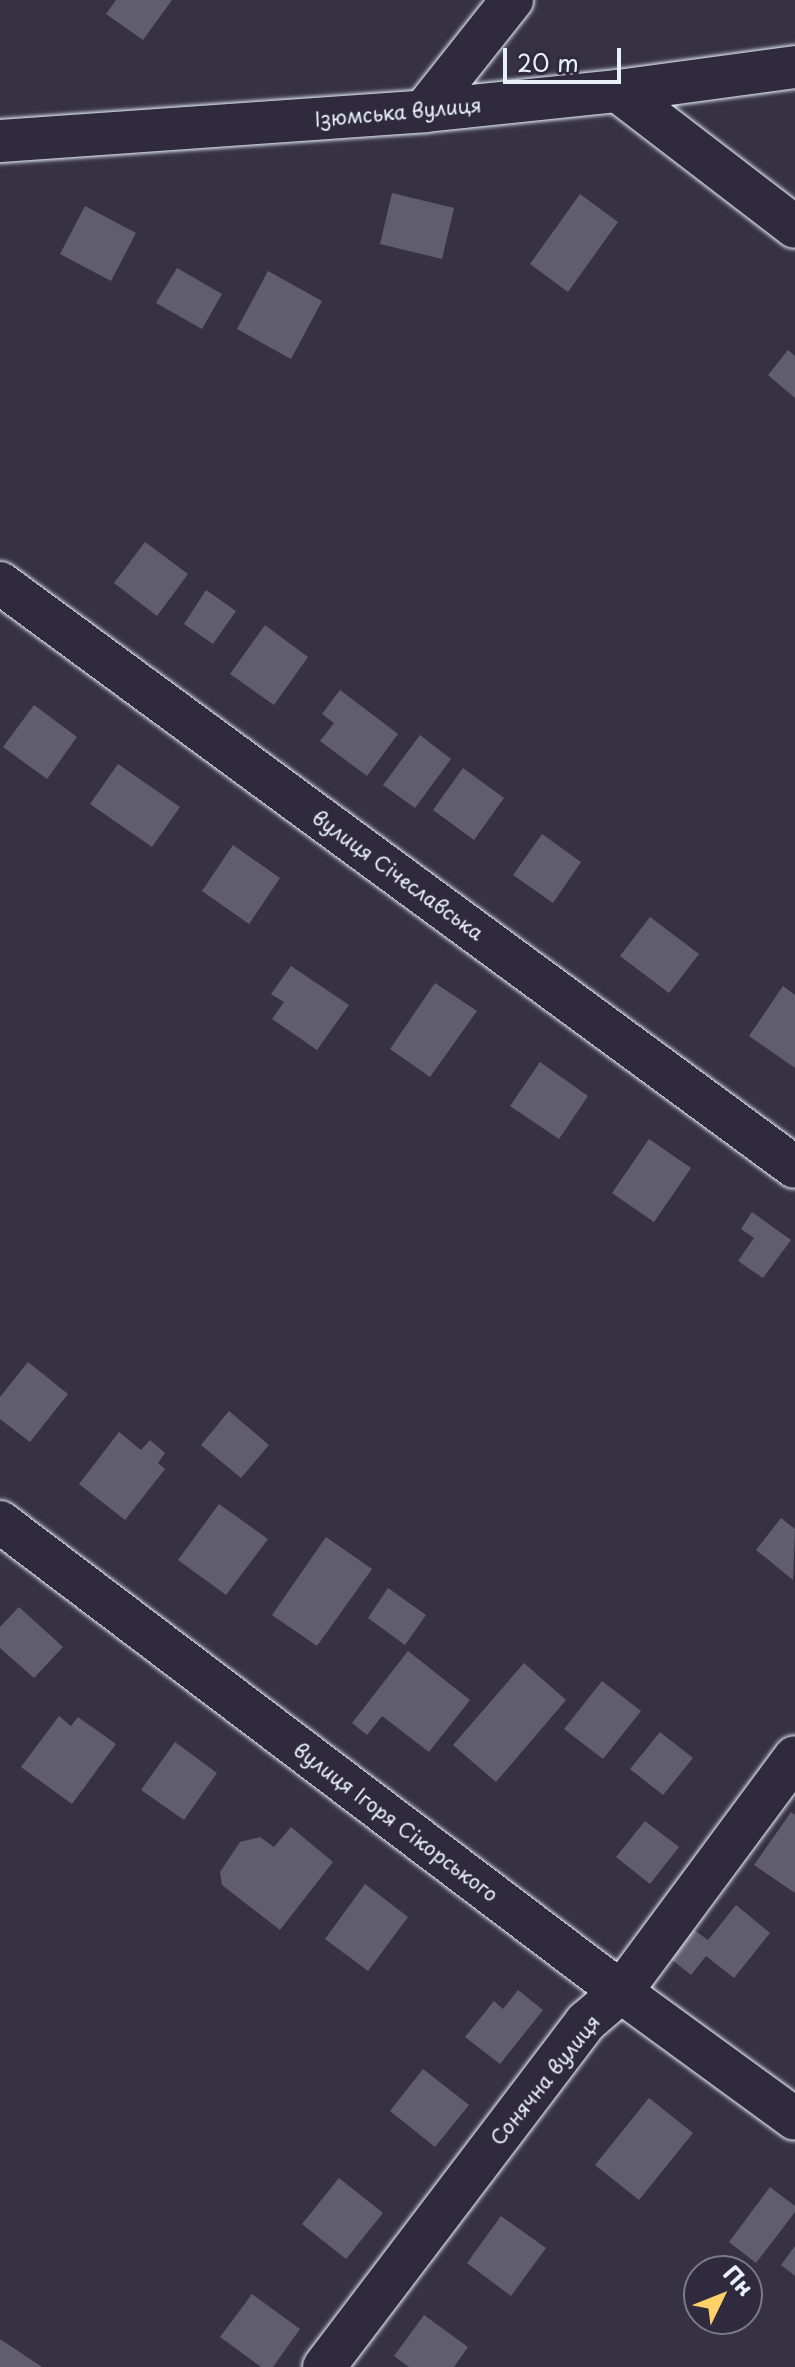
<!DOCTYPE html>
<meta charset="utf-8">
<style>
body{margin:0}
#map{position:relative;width:795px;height:2367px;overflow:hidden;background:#363244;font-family:"Playpen Sans",sans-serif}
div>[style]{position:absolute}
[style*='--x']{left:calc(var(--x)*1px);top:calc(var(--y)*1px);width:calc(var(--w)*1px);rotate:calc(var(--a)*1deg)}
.building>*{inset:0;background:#605e6e}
.roads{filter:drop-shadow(0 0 2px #e8f1f8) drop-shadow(0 0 2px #e8f1f8)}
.minor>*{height:42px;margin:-21px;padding:0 21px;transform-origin:21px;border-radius:21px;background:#2f2a3d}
span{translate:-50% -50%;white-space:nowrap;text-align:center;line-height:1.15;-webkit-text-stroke:6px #2f2a3d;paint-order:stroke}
.street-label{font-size:20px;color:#e8f1f8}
.north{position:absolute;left:683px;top:2255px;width:80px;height:80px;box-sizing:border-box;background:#2f2a3d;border:2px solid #797a88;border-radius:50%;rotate:47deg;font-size:22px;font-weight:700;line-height:32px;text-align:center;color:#e8f1f8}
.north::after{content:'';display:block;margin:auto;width:28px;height:36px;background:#ffd166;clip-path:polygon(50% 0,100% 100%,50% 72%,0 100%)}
.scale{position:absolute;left:503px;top:48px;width:118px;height:36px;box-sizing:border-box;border:4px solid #e8f1f8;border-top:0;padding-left:10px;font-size:24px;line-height:28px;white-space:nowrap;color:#e8f1f8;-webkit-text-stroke:6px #2f2a3d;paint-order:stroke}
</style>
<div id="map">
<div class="building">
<i style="clip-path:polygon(116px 0,172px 0,143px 40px,106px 14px)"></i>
<i style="clip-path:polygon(392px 193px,454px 208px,442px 259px,380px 244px)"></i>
<i style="clip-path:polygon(580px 194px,618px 222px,568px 292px,530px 264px)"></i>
<i style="clip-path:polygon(85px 206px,136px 233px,111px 281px,60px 254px)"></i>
<i style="clip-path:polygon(177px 268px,222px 294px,202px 329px,156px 303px)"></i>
<i style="clip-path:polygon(268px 271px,322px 301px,291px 359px,237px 329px)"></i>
<i style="clip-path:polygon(788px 350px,795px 356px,795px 398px,768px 375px)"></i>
<i style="clip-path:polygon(145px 542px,188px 574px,157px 616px,114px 583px)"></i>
<i style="clip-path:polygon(206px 590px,236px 611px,213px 644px,184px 624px)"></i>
<i style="clip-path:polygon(265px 625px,308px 657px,274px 705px,230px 674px)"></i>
<i style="clip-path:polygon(340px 690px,398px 734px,367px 776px,320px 741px,334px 723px,322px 714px)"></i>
<i style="clip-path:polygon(34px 705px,77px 737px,47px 779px,3px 747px)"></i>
<i style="clip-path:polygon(420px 735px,451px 759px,415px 808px,383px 785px)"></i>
<i style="clip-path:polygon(118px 764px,180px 807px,152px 847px,90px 804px)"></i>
<i style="clip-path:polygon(463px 768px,504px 798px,474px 840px,433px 810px)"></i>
<i style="clip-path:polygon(542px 834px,581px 862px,553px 903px,513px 875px)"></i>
<i style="clip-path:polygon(233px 845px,280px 878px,249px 924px,202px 891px)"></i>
<i style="clip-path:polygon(650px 917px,699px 954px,669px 993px,620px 956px)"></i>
<i style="clip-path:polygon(291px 966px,349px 1005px,317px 1050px,272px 1019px,284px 1002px,271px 994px)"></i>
<i style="clip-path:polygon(435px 983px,477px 1011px,430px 1077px,390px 1049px)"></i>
<i style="clip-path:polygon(783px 986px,795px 995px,795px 1068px,749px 1036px)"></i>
<i style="clip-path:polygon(540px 1062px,588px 1096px,559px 1139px,510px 1106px)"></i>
<i style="clip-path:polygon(649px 1139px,691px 1168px,654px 1222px,612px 1193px)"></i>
<i style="clip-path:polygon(752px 1212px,791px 1240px,763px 1278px,738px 1261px,754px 1238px,741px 1229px)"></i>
<i style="clip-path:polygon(28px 1362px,68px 1394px,30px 1442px,0 1419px,0 1397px)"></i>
<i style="clip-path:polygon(229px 1411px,269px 1445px,241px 1478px,201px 1445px)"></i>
<i style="clip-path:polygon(119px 1432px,141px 1450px,150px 1440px,165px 1453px,158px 1463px,165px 1469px,125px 1520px,79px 1484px)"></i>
<i style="clip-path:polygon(219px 1504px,268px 1539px,226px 1595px,178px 1560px)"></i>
<i style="clip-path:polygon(781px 1518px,795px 1529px,793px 1580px,756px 1550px)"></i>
<i style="clip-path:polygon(326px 1537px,372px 1569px,317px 1646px,272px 1615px)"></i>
<i style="clip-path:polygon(388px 1588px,426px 1615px,405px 1645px,368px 1618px)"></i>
<i style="clip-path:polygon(19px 1607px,63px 1647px,34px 1678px,0 1648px,0 1627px)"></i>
<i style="clip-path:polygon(408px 1651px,470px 1700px,429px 1752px,382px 1716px,367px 1735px,352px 1723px)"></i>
<i style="clip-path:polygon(524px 1663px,566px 1700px,496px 1782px,453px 1745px)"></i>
<i style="clip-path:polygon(602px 1681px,641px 1711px,603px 1759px,564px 1729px)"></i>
<i style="clip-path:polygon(59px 1716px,71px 1726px,78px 1717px,116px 1744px,72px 1804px,21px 1767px)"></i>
<i style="clip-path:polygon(660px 1732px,693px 1758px,663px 1795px,630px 1769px)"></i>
<i style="clip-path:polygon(175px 1742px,217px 1773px,184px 1820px,141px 1790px)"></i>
<i style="clip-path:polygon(791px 1812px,795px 1815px,795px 1893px,754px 1865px)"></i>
<i style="clip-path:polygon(645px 1821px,679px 1847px,650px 1884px,616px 1857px)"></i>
<i style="clip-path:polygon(291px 1827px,333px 1862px,280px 1930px,222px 1885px,220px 1872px,240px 1842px,260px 1837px,274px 1847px)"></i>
<i style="clip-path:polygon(365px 1884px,408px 1917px,368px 1971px,325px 1939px)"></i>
<i style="clip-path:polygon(736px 1905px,770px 1933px,734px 1978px,706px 1956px,691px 1975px,671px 1959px,694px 1930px,708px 1940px)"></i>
<i style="clip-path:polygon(518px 1990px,543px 2010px,500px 2064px,465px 2037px,494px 2001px,503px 2009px)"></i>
<i style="clip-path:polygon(423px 2069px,469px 2105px,435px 2147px,390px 2111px)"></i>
<i style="clip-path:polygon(649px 2098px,693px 2133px,639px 2200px,595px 2165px)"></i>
<i style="clip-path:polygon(339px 2178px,383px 2213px,346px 2259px,302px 2224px)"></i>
<i style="clip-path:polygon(770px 2187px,795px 2206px,795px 2212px,756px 2263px,729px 2242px)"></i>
<i style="clip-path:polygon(501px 2216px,546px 2248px,511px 2296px,467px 2263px)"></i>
<i style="clip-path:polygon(795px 2246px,795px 2276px,781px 2265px)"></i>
<i style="clip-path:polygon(252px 2294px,300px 2329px,273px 2367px,261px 2367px,220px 2337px)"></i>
<i style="clip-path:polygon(424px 2315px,468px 2347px,454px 2367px,409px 2367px,394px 2356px)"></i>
<i style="clip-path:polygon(0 2339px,42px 2367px,0 2367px)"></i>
</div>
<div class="roads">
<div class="minor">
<i style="--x:618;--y:91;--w:223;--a:37.5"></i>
<i style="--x:424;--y:111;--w:142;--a:-51.6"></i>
<i style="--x:0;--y:141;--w:425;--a:-4"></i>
<i style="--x:424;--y:111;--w:195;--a:-5.9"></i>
<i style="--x:618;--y:91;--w:179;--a:-7.7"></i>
<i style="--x:0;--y:583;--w:986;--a:36.3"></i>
<i style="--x:0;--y:1522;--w:779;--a:37.12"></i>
<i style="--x:621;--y:1992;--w:215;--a:36.1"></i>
<i style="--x:324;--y:2367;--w:433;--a:-52.8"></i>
<i style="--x:586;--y:2022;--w:46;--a:-40.6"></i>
<i style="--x:621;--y:1992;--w:292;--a:-53.5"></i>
</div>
</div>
<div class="street-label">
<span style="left:398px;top:112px;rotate:-5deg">Ізюмська вулиця</span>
<span style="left:398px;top:875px;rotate:36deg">вулиця Січеславська</span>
<span style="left:396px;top:1822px;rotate:37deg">вулиця Ігоря Сікорського</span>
<span style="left:545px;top:2080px;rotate:-51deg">Сонячна вулиця</span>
</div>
<div class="north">Пн</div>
<div class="scale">20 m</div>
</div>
